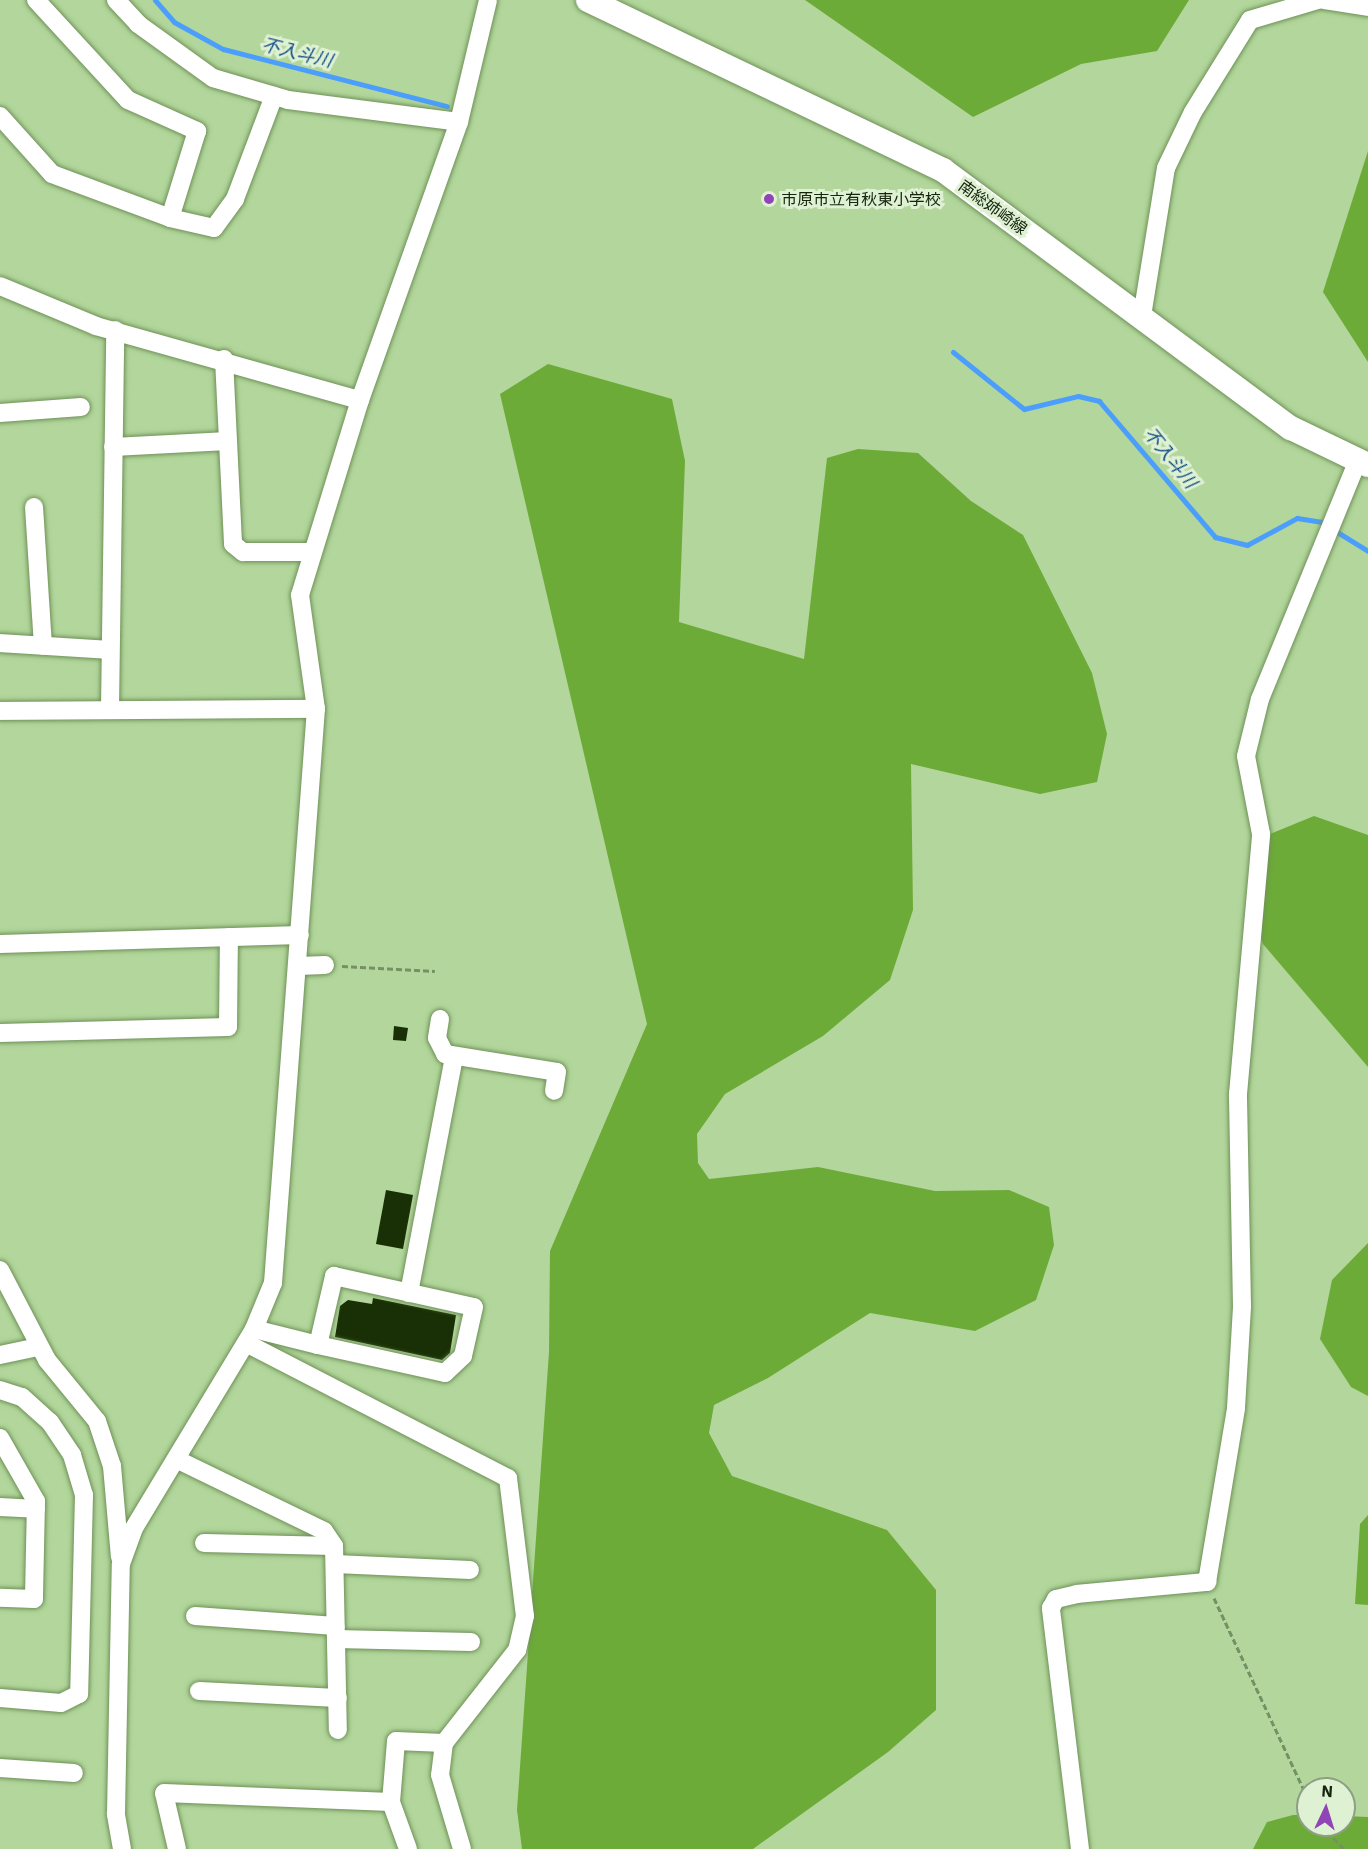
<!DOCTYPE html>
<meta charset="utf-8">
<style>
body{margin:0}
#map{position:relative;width:1368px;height:1849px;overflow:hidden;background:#b2d69b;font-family:"IBM Plex Sans","Noto Sans JP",sans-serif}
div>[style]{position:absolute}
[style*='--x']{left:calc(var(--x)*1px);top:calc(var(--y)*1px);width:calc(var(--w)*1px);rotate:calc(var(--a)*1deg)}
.forest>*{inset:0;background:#6dab38}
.stream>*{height:5px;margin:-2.5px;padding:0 2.5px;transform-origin:2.5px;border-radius:2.5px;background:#4b9efc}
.building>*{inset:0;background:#192f05}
.path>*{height:3px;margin-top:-1.5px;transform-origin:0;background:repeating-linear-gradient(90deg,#759164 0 6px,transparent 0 9px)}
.roads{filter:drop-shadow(0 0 2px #6f9158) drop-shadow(0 0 2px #6f9158)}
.minor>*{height:18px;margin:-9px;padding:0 9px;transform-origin:9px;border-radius:9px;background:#fff}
.major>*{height:24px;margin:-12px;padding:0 12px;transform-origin:12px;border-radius:12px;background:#fff}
.dots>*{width:16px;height:16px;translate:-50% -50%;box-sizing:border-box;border:3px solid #def1d3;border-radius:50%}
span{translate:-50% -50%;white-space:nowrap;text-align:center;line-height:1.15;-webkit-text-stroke:6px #def1d3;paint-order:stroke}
.poi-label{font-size:16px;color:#17250e}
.left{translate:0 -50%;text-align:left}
.street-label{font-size:16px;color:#17250e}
.water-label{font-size:18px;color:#104a84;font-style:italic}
.north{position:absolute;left:1296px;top:1777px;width:60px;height:60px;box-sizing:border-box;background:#def1d3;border:2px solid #8e9f84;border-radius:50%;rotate:4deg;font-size:16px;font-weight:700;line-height:24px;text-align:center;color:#17250e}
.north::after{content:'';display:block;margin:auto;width:21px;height:27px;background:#9144b5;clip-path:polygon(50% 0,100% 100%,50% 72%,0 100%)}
</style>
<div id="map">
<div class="forest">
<i style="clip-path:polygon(805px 0,1189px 0,1157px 51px,1081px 64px,973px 117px)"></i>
<i style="clip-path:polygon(1368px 151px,1368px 362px,1323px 292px)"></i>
<i style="clip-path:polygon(548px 364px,672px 399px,685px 461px,679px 622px,804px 659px,827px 458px,858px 449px,918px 453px,971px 501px,1023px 535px,1092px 673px,1107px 734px,1097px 782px,1040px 794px,911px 764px,913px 910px,890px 980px,823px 1036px,725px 1094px,697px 1134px,698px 1163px,709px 1179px,818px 1167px,935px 1191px,1009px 1190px,1049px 1207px,1054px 1245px,1036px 1300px,975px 1331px,870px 1313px,768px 1378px,714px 1405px,709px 1433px,732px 1476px,887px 1530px,936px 1590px,936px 1710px,888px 1752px,753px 1849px,522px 1849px,517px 1810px,549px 1352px,550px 1251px,647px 1024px,500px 394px)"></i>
<i style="clip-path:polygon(1314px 816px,1368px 835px,1368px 1067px,1263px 944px,1247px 892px,1270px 834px)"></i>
<i style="clip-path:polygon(1368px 1243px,1368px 1396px,1351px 1387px,1320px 1339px,1332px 1280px)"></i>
<i style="clip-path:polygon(1368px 1515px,1368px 1605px,1355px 1604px,1360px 1524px)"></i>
<i style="clip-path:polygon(1293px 1815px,1308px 1815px,1308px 1825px,1344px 1825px,1344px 1816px,1368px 1817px,1368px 1849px,1253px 1849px,1267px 1822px)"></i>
</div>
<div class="stream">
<i style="--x:155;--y:0;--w:29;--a:49"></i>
<i style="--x:174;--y:22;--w:56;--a:28.9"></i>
<i style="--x:223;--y:49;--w:231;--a:14.3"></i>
<i style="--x:953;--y:352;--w:91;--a:38.8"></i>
<i style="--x:1024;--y:409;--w:56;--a:-13.5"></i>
<i style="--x:1078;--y:396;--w:22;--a:13"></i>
<i style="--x:1099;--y:401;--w:179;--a:49.5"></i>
<i style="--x:1215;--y:537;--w:33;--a:14"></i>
<i style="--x:1247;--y:545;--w:57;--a:-28.4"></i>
<i style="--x:1297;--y:518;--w:24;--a:9"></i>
<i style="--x:1321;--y:522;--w:55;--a:31.7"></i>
</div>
<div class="building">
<i style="clip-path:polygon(394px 1026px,408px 1028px,406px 1041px,393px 1040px)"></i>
<i style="clip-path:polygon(386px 1190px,413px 1195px,403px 1249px,376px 1244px)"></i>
<i style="clip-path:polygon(373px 1298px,456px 1315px,450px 1353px,442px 1360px,335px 1337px,340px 1306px,348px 1300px,372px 1304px)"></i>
</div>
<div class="path">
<i style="--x:342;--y:966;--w:93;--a:3.1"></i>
<i style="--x:1214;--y:1598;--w:222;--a:64.9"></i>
<i style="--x:1321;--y:1825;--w:33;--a:46"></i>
</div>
<div class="roads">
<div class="minor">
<i style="--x:36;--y:0;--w:136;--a:47.4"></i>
<i style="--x:128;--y:100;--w:76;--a:24.2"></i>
<i style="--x:197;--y:131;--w:91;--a:107.2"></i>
<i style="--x:116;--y:0;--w:33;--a:47"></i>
<i style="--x:138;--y:24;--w:92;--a:35.8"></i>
<i style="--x:213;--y:78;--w:78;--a:16.3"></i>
<i style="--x:288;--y:100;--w:172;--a:7.3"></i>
<i style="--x:1324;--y:0;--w:45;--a:9"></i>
<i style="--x:0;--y:116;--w:78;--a:48.1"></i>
<i style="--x:52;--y:174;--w:126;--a:20.4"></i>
<i style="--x:170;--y:218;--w:45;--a:12.8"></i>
<i style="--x:214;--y:228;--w:36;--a:-54"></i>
<i style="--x:235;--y:199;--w:110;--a:-69.3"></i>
<i style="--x:0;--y:286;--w:104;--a:22.6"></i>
<i style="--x:96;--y:326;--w:274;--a:15.7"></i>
<i style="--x:1142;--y:316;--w:150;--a:-80.8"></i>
<i style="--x:1166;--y:168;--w:62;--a:-64.3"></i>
<i style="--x:1193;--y:112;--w:108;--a:-58.2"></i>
<i style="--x:1250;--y:20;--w:71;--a:-16.4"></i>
<i style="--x:224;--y:359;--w:185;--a:87.2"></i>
<i style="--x:233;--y:544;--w:13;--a:39"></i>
<i style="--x:243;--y:552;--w:68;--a:0"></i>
<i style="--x:0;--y:413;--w:81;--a:-4.2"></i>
<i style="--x:113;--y:447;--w:115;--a:-3"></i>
<i style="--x:34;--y:507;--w:139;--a:86.3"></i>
<i style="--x:0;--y:643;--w:110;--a:3.6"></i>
<i style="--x:110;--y:709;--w:379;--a:-89.2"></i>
<i style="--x:0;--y:711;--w:316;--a:-0.4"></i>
<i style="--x:0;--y:944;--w:300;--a:-1.7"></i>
<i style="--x:298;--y:966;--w:27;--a:-2"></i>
<i style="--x:440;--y:1019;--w:19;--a:99"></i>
<i style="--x:437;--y:1038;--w:18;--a:63"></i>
<i style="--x:445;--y:1054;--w:113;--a:9.1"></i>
<i style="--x:557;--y:1072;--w:19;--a:99"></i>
<i style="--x:0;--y:1033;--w:228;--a:-1.5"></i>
<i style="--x:228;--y:1027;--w:90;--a:-89.4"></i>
<i style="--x:0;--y:1270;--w:102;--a:62.4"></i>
<i style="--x:47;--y:1360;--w:79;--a:50.7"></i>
<i style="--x:97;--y:1421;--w:47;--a:71.6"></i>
<i style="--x:112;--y:1466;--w:91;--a:85"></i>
<i style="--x:409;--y:1293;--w:241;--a:-79.2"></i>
<i style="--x:254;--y:1329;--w:66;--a:14"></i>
<i style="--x:318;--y:1345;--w:71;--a:-76.9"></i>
<i style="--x:334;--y:1276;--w:143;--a:12.5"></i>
<i style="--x:474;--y:1307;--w:50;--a:102.7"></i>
<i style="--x:463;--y:1356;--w:25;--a:137"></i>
<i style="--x:445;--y:1373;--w:130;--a:-167.6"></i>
<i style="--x:246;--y:1343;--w:295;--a:27.3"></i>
<i style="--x:508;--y:1478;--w:139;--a:83"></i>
<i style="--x:525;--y:1616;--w:35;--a:103"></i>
<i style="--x:517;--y:1650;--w:118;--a:128.1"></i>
<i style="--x:444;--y:1743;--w:32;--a:97"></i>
<i style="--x:440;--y:1775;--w:77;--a:73.4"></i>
<i style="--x:0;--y:1355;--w:40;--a:-12"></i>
<i style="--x:0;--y:1390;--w:23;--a:18"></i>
<i style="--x:22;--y:1397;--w:38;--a:42"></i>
<i style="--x:50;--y:1422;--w:40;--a:56"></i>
<i style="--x:72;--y:1455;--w:42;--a:73.3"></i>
<i style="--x:84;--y:1495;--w:199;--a:91.4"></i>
<i style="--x:79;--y:1694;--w:20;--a:153"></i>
<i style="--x:61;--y:1703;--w:61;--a:-175.3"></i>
<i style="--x:0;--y:1438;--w:73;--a:60.3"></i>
<i style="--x:36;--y:1501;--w:98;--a:91.2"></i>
<i style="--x:34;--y:1599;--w:34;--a:-178"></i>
<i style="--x:178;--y:1460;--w:162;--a:25.9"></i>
<i style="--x:324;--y:1531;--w:18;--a:56"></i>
<i style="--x:334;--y:1546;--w:184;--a:88.8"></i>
<i style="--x:0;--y:1507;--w:36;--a:3"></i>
<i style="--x:204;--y:1543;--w:130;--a:1.3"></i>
<i style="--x:335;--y:1564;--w:135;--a:2.5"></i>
<i style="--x:195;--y:1616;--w:141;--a:4.1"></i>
<i style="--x:336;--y:1639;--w:135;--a:1.3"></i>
<i style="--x:199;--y:1691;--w:139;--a:2.9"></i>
<i style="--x:0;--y:1768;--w:74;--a:3.9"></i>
<i style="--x:122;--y:1849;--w:36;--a:-100"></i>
<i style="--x:116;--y:1814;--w:250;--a:-88.9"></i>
<i style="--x:121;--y:1564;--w:38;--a:-70"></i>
<i style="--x:134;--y:1528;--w:232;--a:-58.9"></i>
<i style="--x:254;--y:1329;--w:50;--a:-67.6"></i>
<i style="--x:273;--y:1283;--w:576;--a:-85.72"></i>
<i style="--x:316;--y:709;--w:115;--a:-98"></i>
<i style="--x:300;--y:595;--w:204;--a:-72.9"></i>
<i style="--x:360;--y:400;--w:295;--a:-70.4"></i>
<i style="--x:459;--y:122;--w:125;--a:-76.6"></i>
<i style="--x:177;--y:1849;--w:57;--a:-103.1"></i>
<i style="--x:164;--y:1793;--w:227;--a:2.3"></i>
<i style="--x:408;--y:1849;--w:50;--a:-109.9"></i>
<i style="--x:391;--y:1802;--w:61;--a:-85.3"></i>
<i style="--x:396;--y:1741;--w:48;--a:2.4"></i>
<i style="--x:1080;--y:1849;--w:243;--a:-96.9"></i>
<i style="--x:1051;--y:1608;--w:10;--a:-61"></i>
<i style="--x:1056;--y:1599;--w:22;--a:-13"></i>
<i style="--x:1077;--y:1594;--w:131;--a:-5.3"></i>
<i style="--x:1207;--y:1582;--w:176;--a:-80.5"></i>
<i style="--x:1236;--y:1408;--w:102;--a:-86.6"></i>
<i style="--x:1242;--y:1306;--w:212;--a:-91.1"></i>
<i style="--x:1238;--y:1094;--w:261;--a:-84.9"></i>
<i style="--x:1261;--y:834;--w:79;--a:-100.9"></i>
<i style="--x:1246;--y:756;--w:59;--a:-76.2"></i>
<i style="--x:1260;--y:699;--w:256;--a:-67.7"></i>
</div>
<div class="major">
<i style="--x:588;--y:0;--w:394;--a:25.6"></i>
<i style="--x:943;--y:170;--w:433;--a:36.6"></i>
<i style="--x:1291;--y:428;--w:85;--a:25.7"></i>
</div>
</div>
<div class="dots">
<i style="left:769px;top:199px;background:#9144b5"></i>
</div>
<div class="poi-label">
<span class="left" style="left:781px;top:199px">市原市立有秋東小学校</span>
</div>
<div class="street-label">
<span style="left:993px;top:207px;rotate:36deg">南総姉崎線</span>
</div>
<div class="water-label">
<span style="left:297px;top:53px;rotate:14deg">不入斗川</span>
<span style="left:1170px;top:458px;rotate:51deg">不入斗川</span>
</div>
<div class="north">N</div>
</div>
